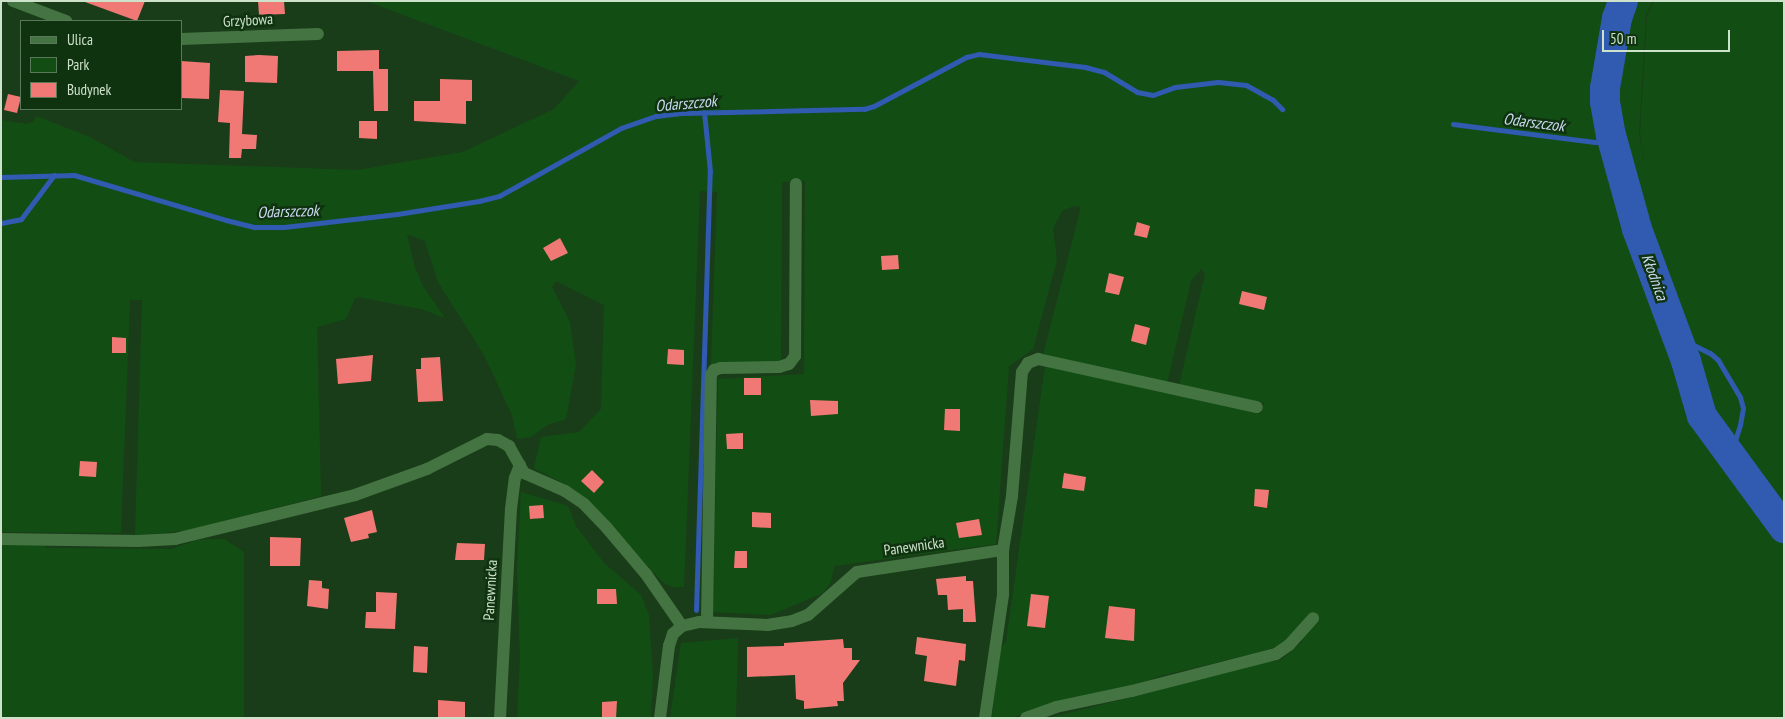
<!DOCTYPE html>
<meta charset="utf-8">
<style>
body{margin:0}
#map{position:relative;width:1785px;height:719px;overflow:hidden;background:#1a3d19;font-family:"PT Sans Narrow",sans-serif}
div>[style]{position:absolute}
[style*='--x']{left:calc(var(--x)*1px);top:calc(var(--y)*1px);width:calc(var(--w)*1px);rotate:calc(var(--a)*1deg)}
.green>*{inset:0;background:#124e14}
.stream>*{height:5px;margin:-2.5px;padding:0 2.5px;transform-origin:2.5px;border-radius:2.5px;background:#315ab1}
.river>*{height:30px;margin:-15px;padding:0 15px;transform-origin:15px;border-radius:15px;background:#315ab1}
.building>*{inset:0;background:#f07975}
.minor>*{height:12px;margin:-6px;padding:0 6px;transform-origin:6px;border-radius:6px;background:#447442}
span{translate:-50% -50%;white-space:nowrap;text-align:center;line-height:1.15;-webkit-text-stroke:5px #0f320f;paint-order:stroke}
.street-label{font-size:15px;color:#cde1cb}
.water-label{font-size:16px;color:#ccd9f1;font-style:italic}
.frame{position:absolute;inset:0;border:2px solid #cde1cb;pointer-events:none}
.legend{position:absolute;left:20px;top:20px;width:162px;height:90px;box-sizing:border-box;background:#0f320f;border:1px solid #5b785a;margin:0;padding:6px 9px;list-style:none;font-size:15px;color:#cde1cb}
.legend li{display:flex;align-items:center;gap:10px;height:25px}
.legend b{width:25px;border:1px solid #5b785a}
.scale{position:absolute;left:1602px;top:30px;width:128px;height:22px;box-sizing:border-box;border:2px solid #cde1cb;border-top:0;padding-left:6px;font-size:15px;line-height:18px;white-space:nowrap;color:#cde1cb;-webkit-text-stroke:4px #0f320f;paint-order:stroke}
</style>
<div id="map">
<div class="green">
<i style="clip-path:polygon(366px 1px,1653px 1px,1646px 15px,1639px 134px,1645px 169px,1640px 134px,1647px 16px,1654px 1px,1784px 1px,1784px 718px,1048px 718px,1149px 693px,1235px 667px,1281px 660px,1303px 641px,1294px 631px,1282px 645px,1260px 652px,1160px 676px,1142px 683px,1057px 702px,1011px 718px,992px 718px,1000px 649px,1006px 642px,1045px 366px,1261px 414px,1264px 403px,1179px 386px,1205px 274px,1201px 269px,1191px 281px,1167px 383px,1043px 355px,1081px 207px,1074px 206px,1062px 211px,1053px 229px,1057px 260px,1033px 349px,1009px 366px,996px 544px,834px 566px,831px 582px,823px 593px,771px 615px,713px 612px,718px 379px,804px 374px,805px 181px,782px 182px,781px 359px,776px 363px,711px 364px,717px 192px,700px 191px,684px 587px,674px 587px,665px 584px,567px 485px,534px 468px,541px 437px,579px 432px,601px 409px,604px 305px,556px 281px,552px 287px,570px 322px,576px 365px,566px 419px,547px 425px,531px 437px,517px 439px,512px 415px,484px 355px,438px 282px,425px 241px,407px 234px,415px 268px,424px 288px,445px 318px,421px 309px,358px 297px,355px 298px,346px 319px,317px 327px,321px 496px,189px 530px,135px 536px,142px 300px,130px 300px,121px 533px,1px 532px,1px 120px,27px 124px,33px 122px,36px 116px,90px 137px,134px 162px,357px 170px,463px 152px,554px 109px,579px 81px)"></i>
<i style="clip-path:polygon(521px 492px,568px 506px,576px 526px,604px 563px,641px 595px,649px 615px,653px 676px,651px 718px,517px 718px,520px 657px,517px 568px)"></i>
<i style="clip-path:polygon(224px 539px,244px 552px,244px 718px,1px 718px,1px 545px,45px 543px,45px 548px,171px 549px,197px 540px)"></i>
<i style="clip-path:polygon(738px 638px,736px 718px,670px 718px,681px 643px)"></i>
</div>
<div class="stream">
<i style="--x:1453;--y:124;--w:143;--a:7.2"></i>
<i style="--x:1595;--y:142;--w:17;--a:-3"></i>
<i style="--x:1;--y:177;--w:73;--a:-1.6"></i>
<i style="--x:74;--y:175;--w:159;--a:16.5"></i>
<i style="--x:226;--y:220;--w:30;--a:14"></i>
<i style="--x:255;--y:227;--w:29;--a:0"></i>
<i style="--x:284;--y:227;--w:114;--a:-6.6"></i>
<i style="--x:397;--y:214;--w:83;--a:-9"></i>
<i style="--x:479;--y:201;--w:21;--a:-14"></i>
<i style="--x:499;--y:196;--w:140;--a:-29.1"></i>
<i style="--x:621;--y:128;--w:37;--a:-19"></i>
<i style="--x:656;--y:116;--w:25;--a:-7"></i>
<i style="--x:681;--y:113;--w:183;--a:-1.3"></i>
<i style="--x:864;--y:109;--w:10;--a:-17"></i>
<i style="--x:874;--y:106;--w:104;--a:-28"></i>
<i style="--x:966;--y:57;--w:13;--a:-13"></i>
<i style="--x:979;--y:54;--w:107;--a:7"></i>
<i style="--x:1085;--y:67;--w:20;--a:15"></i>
<i style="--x:1104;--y:72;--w:39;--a:31"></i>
<i style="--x:1137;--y:92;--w:16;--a:11"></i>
<i style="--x:1153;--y:95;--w:23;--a:-20"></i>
<i style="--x:1175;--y:87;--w:43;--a:-6.6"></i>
<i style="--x:1218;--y:82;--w:28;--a:6"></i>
<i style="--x:1246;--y:85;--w:31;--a:29"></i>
<i style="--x:1273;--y:100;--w:13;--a:45"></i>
<i style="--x:1;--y:223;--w:20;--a:-11"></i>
<i style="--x:21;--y:219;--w:55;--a:-53.1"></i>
<i style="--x:1676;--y:336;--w:38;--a:27"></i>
<i style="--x:1710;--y:353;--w:11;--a:41"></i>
<i style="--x:1718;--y:360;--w:43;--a:59.3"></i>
<i style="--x:1740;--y:397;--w:11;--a:75"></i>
<i style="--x:1743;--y:408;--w:17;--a:100"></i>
<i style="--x:1740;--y:425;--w:19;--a:108"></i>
<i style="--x:1734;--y:443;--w:10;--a:135"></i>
<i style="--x:696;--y:610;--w:439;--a:-88.2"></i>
<i style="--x:710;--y:171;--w:59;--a:-95.8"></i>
</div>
<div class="river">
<i style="--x:1623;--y:1;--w:18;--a:109"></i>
<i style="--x:1617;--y:18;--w:71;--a:99.7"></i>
<i style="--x:1605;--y:88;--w:14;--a:90"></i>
<i style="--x:1605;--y:102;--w:34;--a:80"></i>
<i style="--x:1611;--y:135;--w:98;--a:74.5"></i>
<i style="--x:1637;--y:229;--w:141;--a:69.6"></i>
<i style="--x:1686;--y:361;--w:57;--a:73.8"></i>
<i style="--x:1702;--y:416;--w:139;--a:53.8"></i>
</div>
<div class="building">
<i style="clip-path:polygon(145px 1px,137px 21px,85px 2px,85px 1px)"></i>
<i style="clip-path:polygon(258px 1px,284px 1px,285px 14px,259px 15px)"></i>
<i style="clip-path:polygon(379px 50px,379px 69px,388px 69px,388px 111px,374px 111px,373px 71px,337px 71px,337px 51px)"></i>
<i style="clip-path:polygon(259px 55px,278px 56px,277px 83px,245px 82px,245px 56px)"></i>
<i style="clip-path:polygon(181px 61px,210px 63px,209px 99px,181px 98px)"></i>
<i style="clip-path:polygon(440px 79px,472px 80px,472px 101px,466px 101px,466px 124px,414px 121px,414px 101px,440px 101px)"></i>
<i style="clip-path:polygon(220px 90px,244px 91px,242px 134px,257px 135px,256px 149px,242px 149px,241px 158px,229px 158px,230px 123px,218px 122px)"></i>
<i style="clip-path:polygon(8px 94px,21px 97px,17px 113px,4px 110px)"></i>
<i style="clip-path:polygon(359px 121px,377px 121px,377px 139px,359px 138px)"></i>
<i style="clip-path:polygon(1137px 222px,1150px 226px,1147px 238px,1134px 235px)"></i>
<i style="clip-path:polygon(560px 238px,568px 253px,551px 261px,543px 248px)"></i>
<i style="clip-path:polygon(898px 255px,899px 269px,882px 270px,881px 256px)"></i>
<i style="clip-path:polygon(1109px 273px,1124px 277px,1119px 295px,1105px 292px)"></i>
<i style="clip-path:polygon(1242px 291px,1267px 297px,1264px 310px,1239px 304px)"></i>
<i style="clip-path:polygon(1135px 324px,1150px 328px,1146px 345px,1131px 341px)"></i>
<i style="clip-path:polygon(112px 337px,126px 338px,126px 353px,112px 353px)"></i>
<i style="clip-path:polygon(668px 349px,684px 350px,684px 365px,667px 364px)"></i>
<i style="clip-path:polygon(373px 355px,371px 381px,338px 384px,336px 359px)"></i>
<i style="clip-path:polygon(440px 357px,443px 401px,418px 402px,416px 369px,421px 369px,421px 358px)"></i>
<i style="clip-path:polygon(744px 378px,761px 378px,761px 395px,744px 395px)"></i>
<i style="clip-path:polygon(810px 400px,838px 401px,838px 414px,811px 416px)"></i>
<i style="clip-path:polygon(945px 409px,960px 409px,960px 431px,944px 430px)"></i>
<i style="clip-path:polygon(743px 433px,743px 449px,727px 449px,726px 434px)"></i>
<i style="clip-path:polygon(80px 461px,97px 462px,96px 477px,79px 476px)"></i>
<i style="clip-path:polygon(592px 470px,604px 482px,594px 493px,581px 481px)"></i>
<i style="clip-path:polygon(1064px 473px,1086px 477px,1084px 491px,1062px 488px)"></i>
<i style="clip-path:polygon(1255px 489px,1269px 490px,1267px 508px,1254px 506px)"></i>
<i style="clip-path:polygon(543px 505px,544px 518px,530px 519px,529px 506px)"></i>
<i style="clip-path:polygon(372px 510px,377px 532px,368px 534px,369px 538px,351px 542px,344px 518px)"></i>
<i style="clip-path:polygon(752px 512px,771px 513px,771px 528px,752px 527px)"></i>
<i style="clip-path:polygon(979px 519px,982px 535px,959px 538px,956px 523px)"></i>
<i style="clip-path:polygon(270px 537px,301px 538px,300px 566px,270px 566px)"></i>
<i style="clip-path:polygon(457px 543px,485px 544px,484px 560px,455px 560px)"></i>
<i style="clip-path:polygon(735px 551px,747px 551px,747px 568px,734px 568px)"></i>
<i style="clip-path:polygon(966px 576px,966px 581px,973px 581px,976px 622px,963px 622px,963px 609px,948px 610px,947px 595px,938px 595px,936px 579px)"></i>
<i style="clip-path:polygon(309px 580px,322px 581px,322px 588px,329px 589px,328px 609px,307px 606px)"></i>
<i style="clip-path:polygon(597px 589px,616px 589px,617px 604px,597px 604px)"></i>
<i style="clip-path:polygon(376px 592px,397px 593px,395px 629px,365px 628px,366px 612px,376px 612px)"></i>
<i style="clip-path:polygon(1031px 594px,1049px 596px,1045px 628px,1027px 626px)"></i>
<i style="clip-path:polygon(1109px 606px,1135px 609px,1134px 641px,1105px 638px)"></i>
<i style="clip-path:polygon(917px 637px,966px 644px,965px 661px,959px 660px,956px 686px,924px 681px,927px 656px,915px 654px)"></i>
<i style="clip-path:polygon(843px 639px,844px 648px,852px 648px,852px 660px,860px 660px,843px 683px,844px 701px,837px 701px,838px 706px,804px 709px,804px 701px,796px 699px,795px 675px,747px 677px,747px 647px,784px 646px,784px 643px)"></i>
<i style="clip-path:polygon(414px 646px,428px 647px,427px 673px,413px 672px)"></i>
<i style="clip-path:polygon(438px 700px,465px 702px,465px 718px,438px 718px)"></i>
<i style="clip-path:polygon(617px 701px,616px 718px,602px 718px,602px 702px)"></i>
</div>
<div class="minor">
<i style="--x:13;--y:1;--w:57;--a:20.7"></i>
<i style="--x:181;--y:39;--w:137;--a:-2.1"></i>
<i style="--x:1;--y:539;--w:137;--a:0.8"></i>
<i style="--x:138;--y:541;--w:37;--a:-3"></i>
<i style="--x:175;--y:539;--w:185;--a:-13.7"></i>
<i style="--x:355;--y:495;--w:77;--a:-19.9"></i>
<i style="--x:427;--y:469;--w:67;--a:-26.6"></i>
<i style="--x:487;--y:439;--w:11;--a:5"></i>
<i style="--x:498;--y:440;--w:13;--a:29"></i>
<i style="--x:509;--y:446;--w:31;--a:61"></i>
<i style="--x:524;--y:473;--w:45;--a:23.7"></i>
<i style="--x:565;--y:491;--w:23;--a:34"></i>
<i style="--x:584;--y:504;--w:33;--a:46"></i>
<i style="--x:607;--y:528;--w:60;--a:49.7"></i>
<i style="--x:646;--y:574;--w:63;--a:55.3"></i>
<i style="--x:1003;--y:550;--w:55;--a:-80.5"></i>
<i style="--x:1012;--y:496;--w:124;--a:-85.4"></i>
<i style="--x:1022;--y:372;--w:11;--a:-56"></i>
<i style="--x:1028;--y:363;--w:11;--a:-22"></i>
<i style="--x:1038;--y:359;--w:224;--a:12.4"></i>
<i style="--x:707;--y:622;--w:247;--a:-89.1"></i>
<i style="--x:711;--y:375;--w:6;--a:-59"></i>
<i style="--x:714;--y:370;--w:7;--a:-16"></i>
<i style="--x:721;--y:368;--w:58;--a:-1"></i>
<i style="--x:779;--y:367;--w:10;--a:-17"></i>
<i style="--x:789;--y:364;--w:10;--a:-53"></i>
<i style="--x:795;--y:356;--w:172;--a:-89.7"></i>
<i style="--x:500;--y:718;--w:209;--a:-87"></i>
<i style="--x:511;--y:509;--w:31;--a:-83"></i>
<i style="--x:515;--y:478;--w:14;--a:-69"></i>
<i style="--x:660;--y:718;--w:73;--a:-82.9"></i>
<i style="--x:669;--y:646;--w:13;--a:-72"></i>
<i style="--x:673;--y:634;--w:12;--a:-42"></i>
<i style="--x:682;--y:626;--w:17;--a:-13"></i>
<i style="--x:699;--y:622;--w:68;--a:2.5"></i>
<i style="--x:767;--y:625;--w:25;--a:-9"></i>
<i style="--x:792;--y:621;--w:17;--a:-21"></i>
<i style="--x:808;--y:615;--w:65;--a:-41.3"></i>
<i style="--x:857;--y:572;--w:148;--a:-8.6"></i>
<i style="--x:1003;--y:550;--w:45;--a:90"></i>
<i style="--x:1003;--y:595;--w:124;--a:98.3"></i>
<i style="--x:1026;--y:718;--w:32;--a:-20"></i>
<i style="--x:1056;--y:707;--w:78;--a:-11.9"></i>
<i style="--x:1132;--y:691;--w:149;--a:-14.4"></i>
<i style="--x:1276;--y:654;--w:16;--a:-35"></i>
<i style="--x:1289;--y:645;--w:36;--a:-48"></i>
</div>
<div class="street-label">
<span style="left:248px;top:20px;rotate:-3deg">Grzybowa</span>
<span style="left:914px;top:546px;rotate:-8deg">Panewnicka</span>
<span style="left:490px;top:590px;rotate:-87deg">Panewnicka</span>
</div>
<div class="water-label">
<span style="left:686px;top:103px;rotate:-5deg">Odarszczok</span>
<span style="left:1534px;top:122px;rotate:7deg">Odarszczok</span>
<span style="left:288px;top:211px;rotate:-2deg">Odarszczok</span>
<span style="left:1655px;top:277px;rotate:70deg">Kłodnica</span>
</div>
<div class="frame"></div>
<ul class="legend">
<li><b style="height:6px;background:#447442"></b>Ulica</li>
<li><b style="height:14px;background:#124e14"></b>Park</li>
<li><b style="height:14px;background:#f07975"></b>Budynek</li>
</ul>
<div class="scale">50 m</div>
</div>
